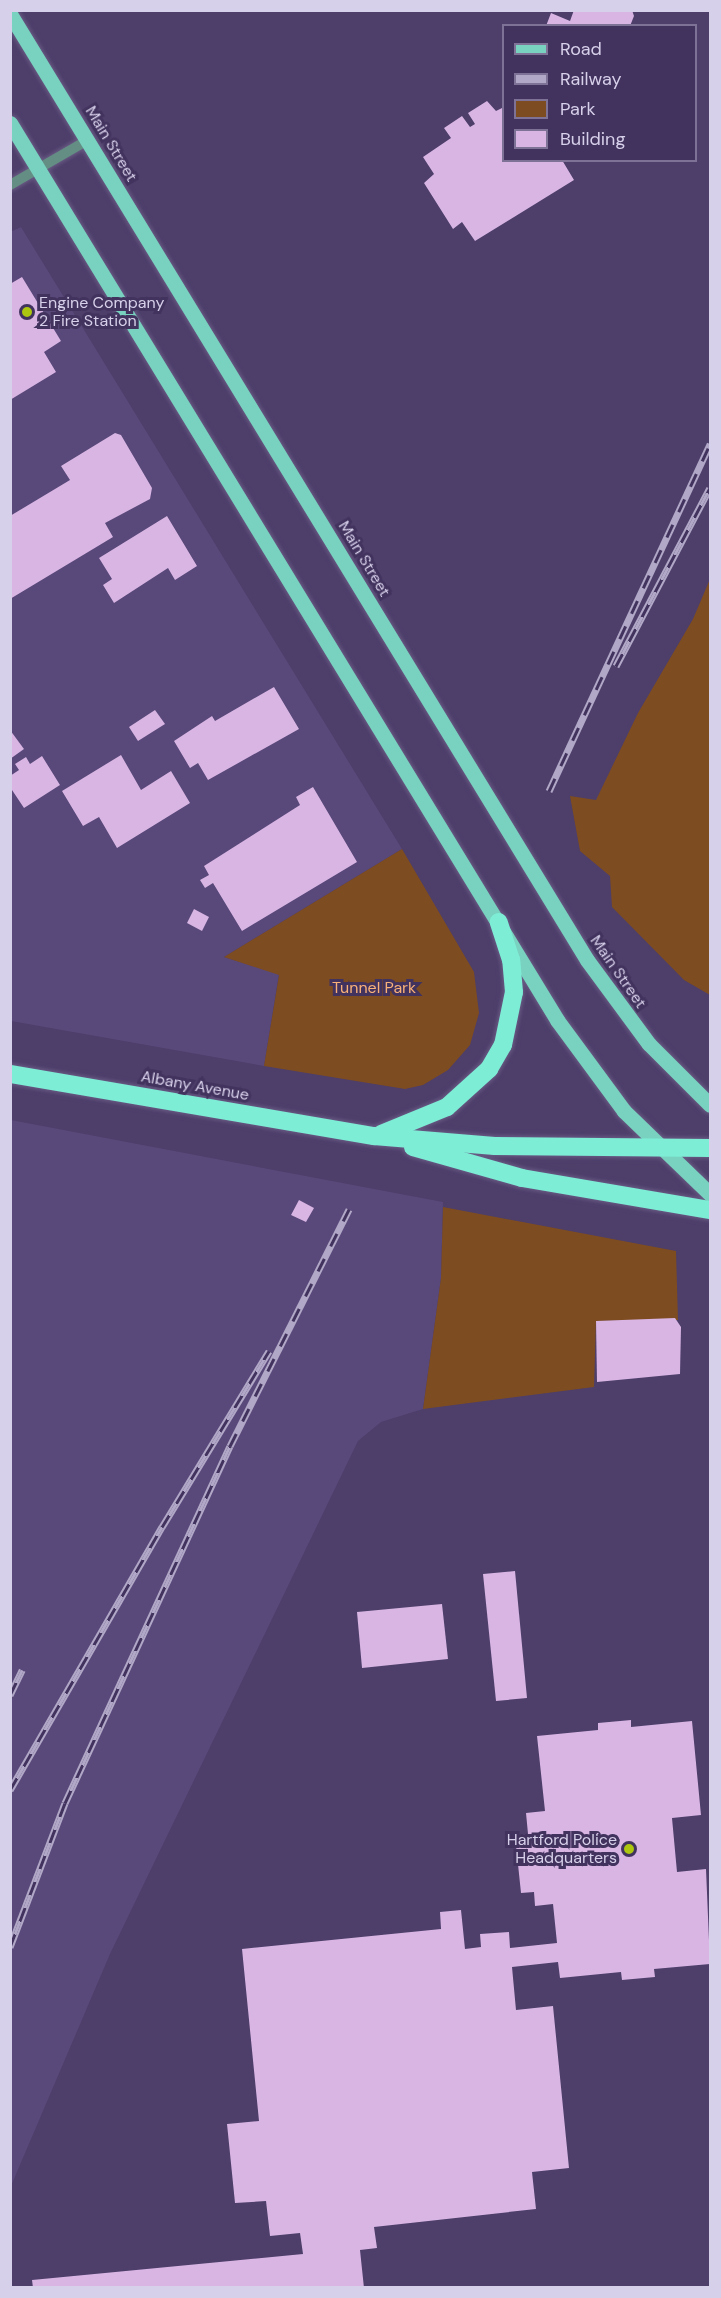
<!DOCTYPE html>
<style>
body{margin:0}
#map{position:relative;width:721px;height:2298px;overflow:hidden;background:#4d3e6a;font-family:"DM Sans",sans-serif}
div>[style]{position:absolute}
[style*='--x']{left:calc(var(--x)*1px);top:calc(var(--y)*1px);width:calc(var(--w)*1px);rotate:calc(var(--a)*1deg)}
.built>*{inset:0;background:#59487a}
.green>*{inset:0;background:#7d4c21}
.building>*{inset:0;background:#d8b5e3}
.roads{filter:drop-shadow(0 0 2px #695b84) drop-shadow(0 0 2px #695b84)}
.minor>*{height:10px;margin:-5px;padding:0 5px;transform-origin:5px;border-radius:5px;background:#648e84}
.major>*{height:15px;margin:-7.5px;padding:0 7.5px;transform-origin:7.5px;border-radius:7.5px;background:#78d2bf}
.highway>*{height:18px;margin:-9px;padding:0 9px;transform-origin:9px;border-radius:9px;background:#7eedd6}
.rail>*{height:7px;margin-top:-3.5px;transform-origin:0;background:repeating-linear-gradient(90deg,#42335e 0 14px,#b1a8c7 0 28px);box-sizing:border-box;border-block:2px solid #b1a8c7}
.dots>*{width:16px;height:16px;translate:-50% -50%;box-sizing:border-box;border:3px solid #42335e;border-radius:50%}
span{translate:-50% -50%;white-space:nowrap;text-align:center;line-height:1.15;-webkit-text-stroke:6px #42335e;paint-order:stroke}
.street-label{font-size:16px;color:#d7d0ea}
.poi-label{font-size:16px;color:#d7d0ea}
.left{translate:0 -50%;text-align:left}
.right{translate:-100% -50%;text-align:right}
.park-label{font-size:16px;color:#f9b179}
.frame{position:absolute;inset:0;border:12px solid #d7d0ea;pointer-events:none}
.legend{position:absolute;left:502px;top:24px;width:195px;height:138px;box-sizing:border-box;background:#42335e;border:2px solid #7e7296;margin:0;padding:8px 10px;list-style:none;font-size:18px;color:#d7d0ea}
.legend li{display:flex;align-items:center;gap:12px;height:30px}
.legend b{width:30px;border:2px solid #7e7296}
</style>
<div id="map">
<div class="built">
<i style="clip-path:polygon(21px 227px,402px 849px,224px 957px,279px 974px,264px 1066px,11px 1021px,10px 232px)"></i>
<i style="clip-path:polygon(11px 1120px,443px 1202px,441px 1278px,423px 1409px,381px 1422px,358px 1441px,110px 1954px,11px 2186px)"></i>
</div>
<div class="green">
<i style="clip-path:polygon(710px 579px,710px 995px,684px 980px,612px 907px,610px 876px,580px 851px,570px 796px,596px 800px,638px 713px,693px 619px)"></i>
<i style="clip-path:polygon(402px 849px,474px 972px,479px 1013px,470px 1045px,448px 1070px,423px 1085px,405px 1089px,264px 1066px,279px 975px,224px 957px)"></i>
<i style="clip-path:polygon(443px 1207px,676px 1251px,678px 1320px,596px 1321px,594px 1387px,423px 1409px,441px 1278px)"></i>
</div>
<div class="building">
<i style="clip-path:polygon(574px 10px,632px 10px,634px 16px,630px 26px,546px 26px,551px 13px,570px 21px)"></i>
<i style="clip-path:polygon(487px 101px,496px 111px,504px 107px,504px 160px,562px 160px,574px 180px,475px 241px,462px 222px,453px 229px,424px 183px,434px 174px,423px 157px,451px 138px,444px 128px,462px 116px,470px 127px,475px 124px,468px 113px)"></i>
<i style="clip-path:polygon(22px 277px,61px 341px,44px 352px,56px 372px,10px 400px,10px 284px)"></i>
<i style="clip-path:polygon(115px 433px,121px 435px,152px 488px,150px 499px,105px 523px,113px 537px,10px 599px,10px 516px,70px 480px,61px 466px)"></i>
<i style="clip-path:polygon(167px 516px,197px 566px,175px 580px,168px 568px,114px 603px,103px 585px,112px 579px,99px 558px)"></i>
<i style="clip-path:polygon(274px 687px,299px 729px,208px 780px,198px 763px,190px 768px,174px 741px,212px 716px,215px 721px)"></i>
<i style="clip-path:polygon(155px 710px,165px 724px,138px 741px,129px 727px)"></i>
<i style="clip-path:polygon(10px 730px,24px 749px,10px 759px)"></i>
<i style="clip-path:polygon(121px 755px,141px 790px,171px 771px,190px 803px,117px 848px,99px 817px,83px 826px,62px 791px)"></i>
<i style="clip-path:polygon(42px 756px,60px 785px,24px 808px,10px 787px,10px 776px,19px 770px,15px 764px,26px 757px,30px 764px)"></i>
<i style="clip-path:polygon(313px 787px,357px 862px,242px 931px,213px 883px,205px 888px,200px 880px,209px 875px,204px 866px,300px 805px,296px 797px)"></i>
<i style="clip-path:polygon(194px 909px,209px 917px,202px 931px,187px 923px)"></i>
<i style="clip-path:polygon(299px 1200px,314px 1208px,306px 1222px,291px 1215px)"></i>
<i style="clip-path:polygon(675px 1318px,681px 1327px,680px 1374px,597px 1382px,596px 1321px)"></i>
<i style="clip-path:polygon(515px 1571px,527px 1698px,496px 1701px,483px 1574px)"></i>
<i style="clip-path:polygon(442px 1604px,448px 1659px,362px 1668px,357px 1612px)"></i>
<i style="clip-path:polygon(631px 1720px,631px 1727px,692px 1721px,701px 1815px,672px 1818px,677px 1872px,706px 1869px,710px 1964px,654px 1969px,655px 1977px,622px 1980px,621px 1972px,560px 1978px,558px 1962px,512px 1967px,516px 2010px,553px 2006px,569px 2168px,532px 2172px,536px 2209px,374px 2227px,377px 2248px,360px 2250px,364px 2288px,33px 2288px,32px 2280px,303px 2254px,300px 2233px,270px 2236px,266px 2201px,235px 2203px,227px 2124px,259px 2121px,242px 1949px,441px 1929px,440px 1912px,461px 1910px,465px 1949px,481px 1947px,480px 1934px,509px 1932px,510px 1948px,557px 1943px,553px 1904px,535px 1906px,534px 1892px,521px 1893px,515px 1836px,528px 1834px,526px 1813px,545px 1811px,537px 1736px,598px 1730px,598px 1723px)"></i>
</div>
<div class="roads">
<div class="minor">
<i style="--x:10;--y:185;--w:90;--a:-30"></i>
</div>
<div class="major">
<i style="--x:10;--y:14;--w:1108;--a:58.62"></i>
<i style="--x:587;--y:960;--w:104;--a:53.6"></i>
<i style="--x:649;--y:1044;--w:86;--a:45"></i>
<i style="--x:10;--y:123;--w:1051;--a:58.62"></i>
<i style="--x:557;--y:1020;--w:113;--a:53.6"></i>
<i style="--x:624;--y:1111;--w:120;--a:44"></i>
</div>
<div class="highway">
<i style="--x:10;--y:1074;--w:369;--a:9.7"></i>
<i style="--x:374;--y:1136;--w:121;--a:4.7"></i>
<i style="--x:495;--y:1146;--w:215;--a:0.5"></i>
<i style="--x:381;--y:1134;--w:71;--a:-22.2"></i>
<i style="--x:447;--y:1107;--w:57;--a:-42.1"></i>
<i style="--x:489;--y:1069;--w:28;--a:-60"></i>
<i style="--x:503;--y:1045;--w:54;--a:-78.3"></i>
<i style="--x:514;--y:992;--w:32;--a:-95"></i>
<i style="--x:511;--y:960;--w:40;--a:-108"></i>
<i style="--x:413;--y:1147;--w:113;--a:15.9"></i>
<i style="--x:522;--y:1178;--w:191;--a:9.7"></i>
</div>
</div>
<div class="rail">
<i style="--x:616;--y:666;--w:201;--a:-62.2"></i>
<i style="--x:549;--y:791;--w:383;--a:-65.1"></i>
<i style="--x:10;--y:1695;--w:28;--a:-64"></i>
<i style="--x:10;--y:1790;--w:304;--a:-60"></i>
<i style="--x:162;--y:1527;--w:206;--a:-58.7"></i>
<i style="--x:10;--y:1947;--w:154;--a:-69.1"></i>
<i style="--x:65;--y:1803;--w:393;--a:-65.2"></i>
<i style="--x:230;--y:1446;--w:265;--a:-63.3"></i>
</div>
<div class="dots">
<i style="left:27px;top:312px;background:#adc610"></i>
<i style="left:629px;top:1849px;background:#adc610"></i>
</div>
<div class="street-label">
<span style="left:111px;top:144px;rotate:59deg">Main Street</span>
<span style="left:364px;top:559px;rotate:59deg">Main Street</span>
<span style="left:618px;top:972px;rotate:55deg">Main Street</span>
<span style="left:195px;top:1086px;rotate:10deg">Albany Avenue</span>
</div>
<div class="poi-label">
<span class="left" style="left:39px;top:312px">Engine Company<br>2 Fire Station</span>
<span class="right" style="left:617px;top:1849px">Hartford Police<br>Headquarters</span>
</div>
<div class="park-label">
<span style="left:374px;top:988px">Tunnel Park</span>
</div>
<div class="frame"></div>
<ul class="legend">
<li><b style="height:8px;background:#78d2bf"></b>Road</li>
<li><b style="height:8px;background:#b1a8c7"></b>Railway</li>
<li><b style="height:16px;background:#7d4c21"></b>Park</li>
<li><b style="height:16px;background:#d8b5e3"></b>Building</li>
</ul>
</div>
